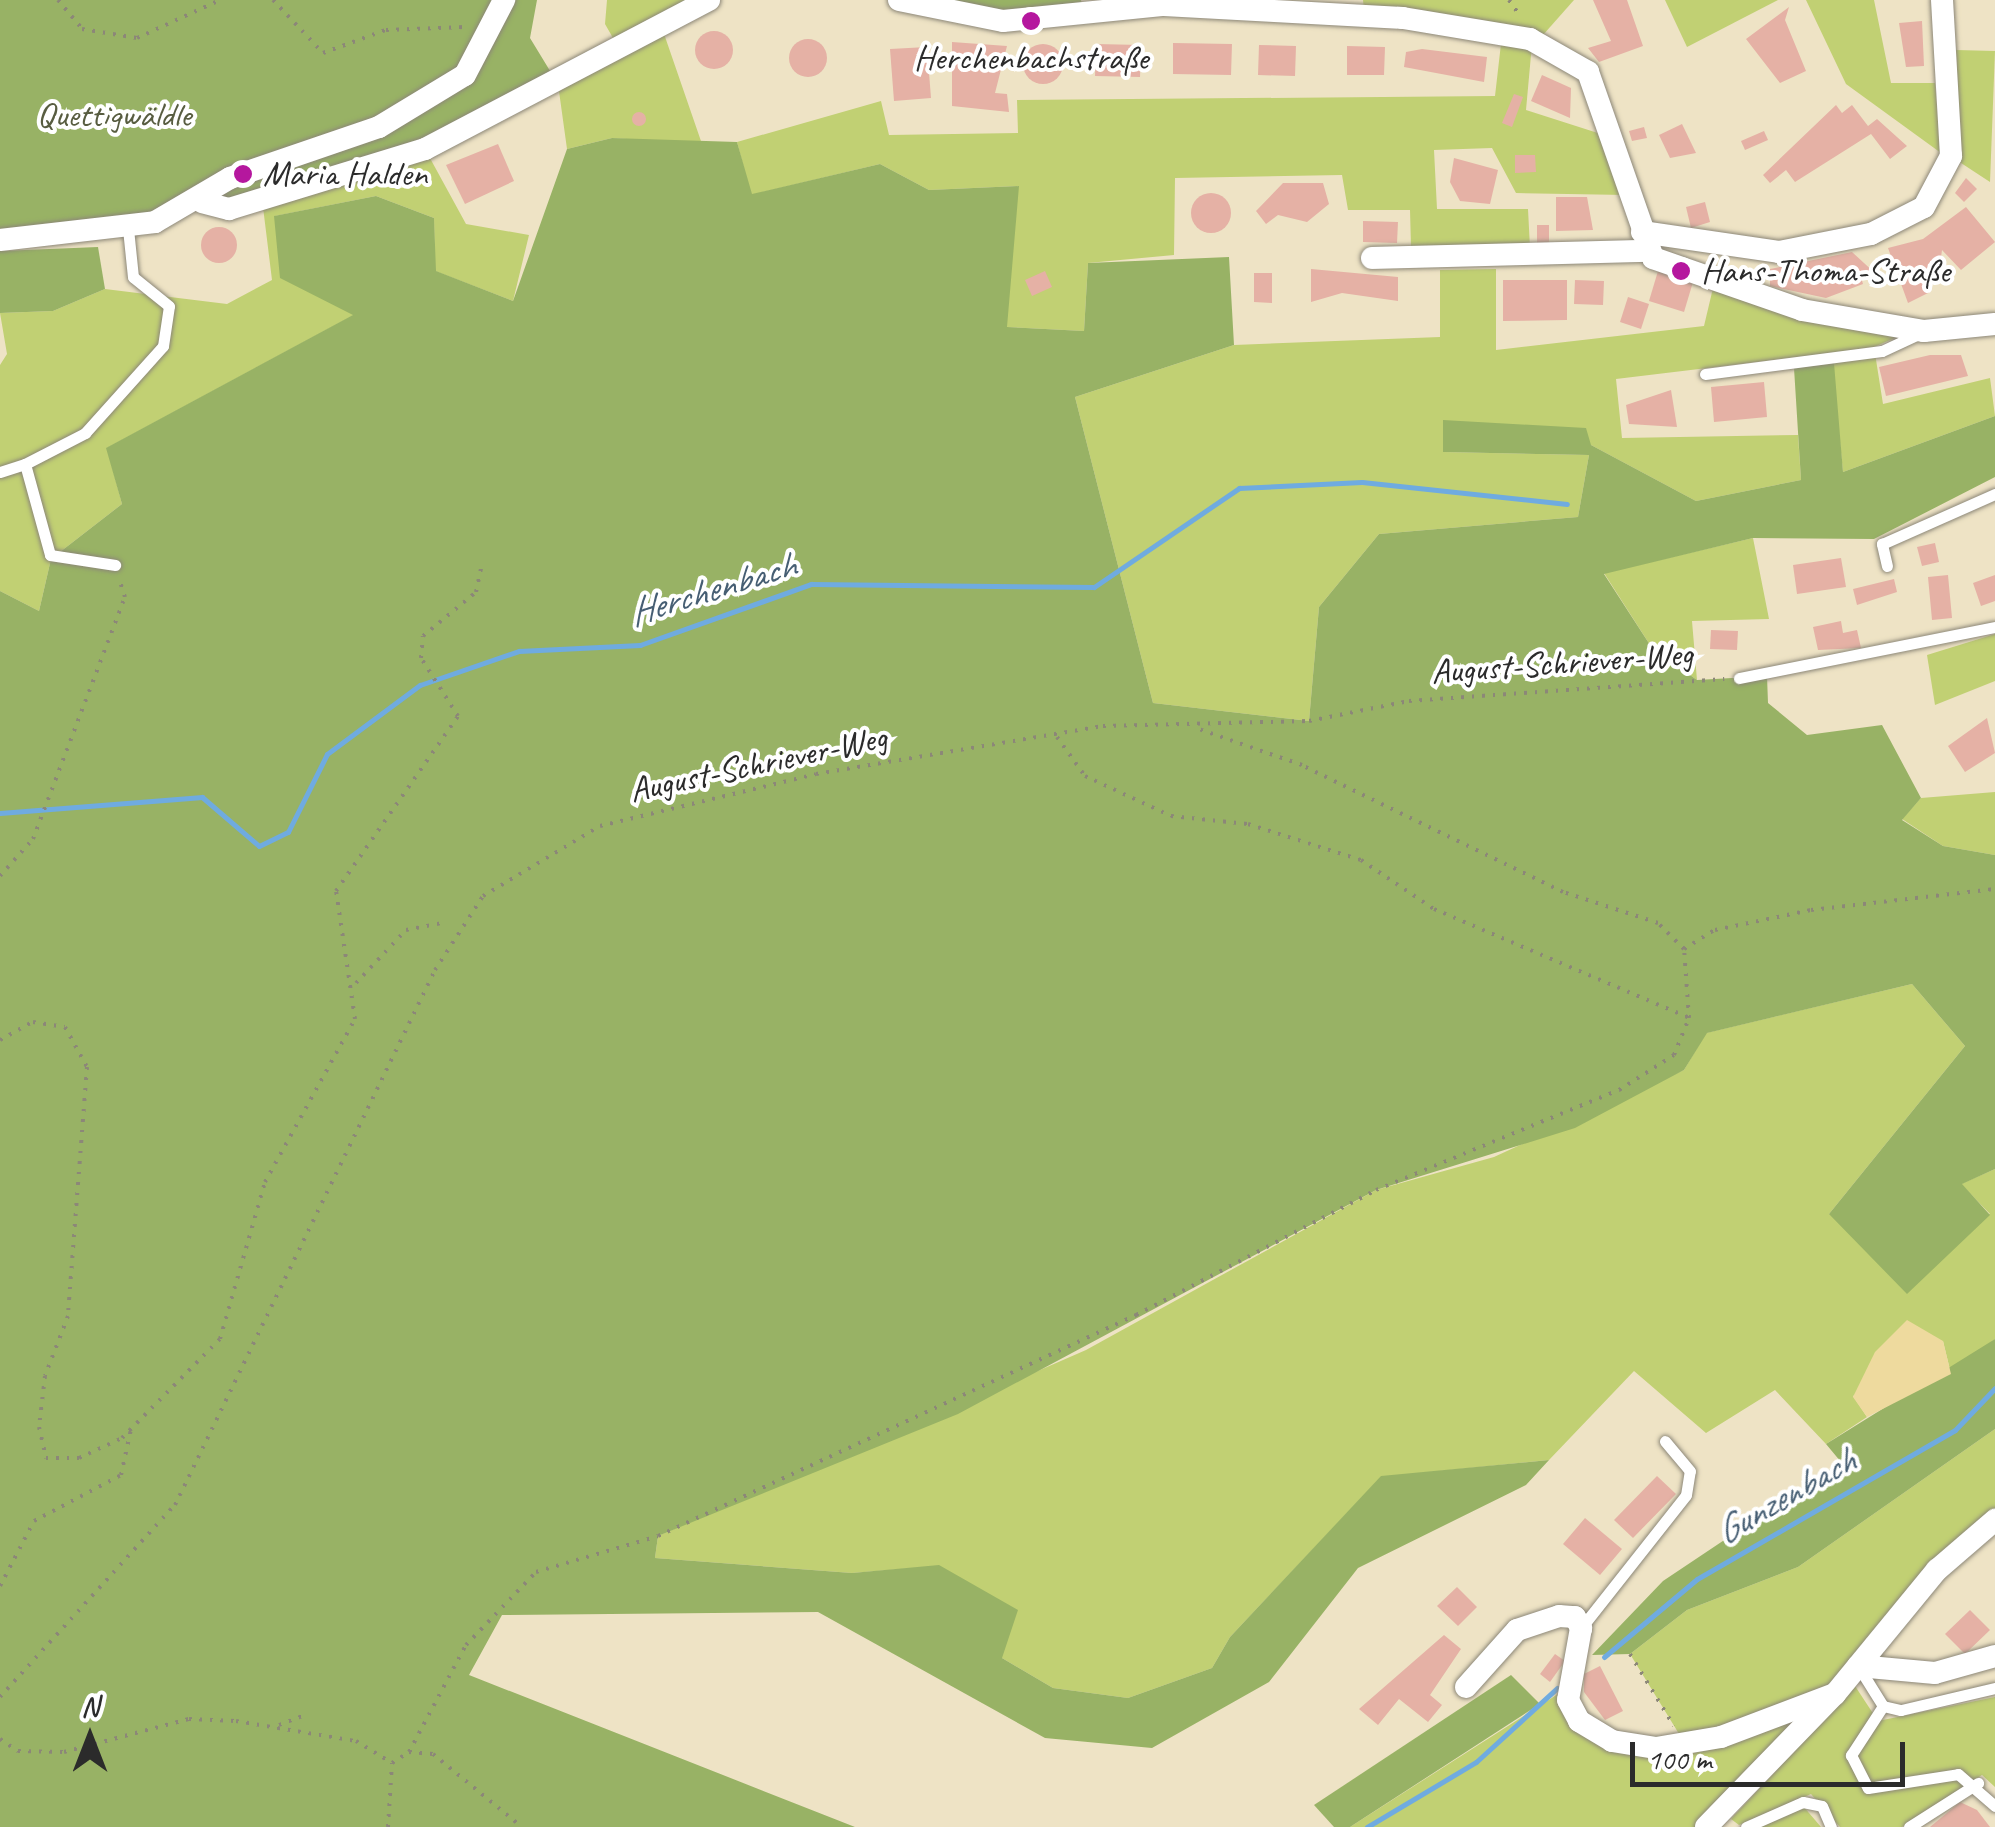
<!DOCTYPE html>
<meta charset="utf-8">
<style>
body{margin:0}
#map{position:relative;width:1995px;height:1827px;overflow:hidden;background:#eee3c5;font-family:Caveat,sans-serif}
div>[style]{position:absolute}
[style*='--x']{left:calc(var(--x)*1px);top:calc(var(--y)*1px);width:calc(var(--w)*1px);rotate:calc(var(--a)*1deg)}
.green>*{inset:0;background:#c1d073}
.forest>*{inset:0;background:#98b265}
.sand>*{inset:0;background:#eeda9e}
.stream>*{height:5px;margin:-2.5px;padding:0 2.5px;transform-origin:2.5px;border-radius:2.5px;background:#6fabe0}
.building>*{inset:0;background:#e5b1a5}
.round{border-radius:50%}
.path>*{height:4px;margin-top:-2px;transform-origin:0;background:repeating-linear-gradient(90deg,#8c8778 0 2.5px,transparent 0 10.5px)}
.roads{filter:drop-shadow(0 0 2px #8c8778) drop-shadow(0 0 2px #8c8778)}
.service>*{height:11px;margin:-5.5px;padding:0 5.5px;transform-origin:5.5px;border-radius:5.5px;background:#fff}
.minor>*{height:22px;margin:-11px;padding:0 11px;transform-origin:11px;border-radius:11px;background:#fff}
.dots>*{width:28px;height:28px;translate:-50% -50%;box-sizing:border-box;border:5px solid #fff;border-radius:50%}
span{translate:-50% -50%;white-space:nowrap;text-align:center;line-height:1.15;-webkit-text-stroke:8px #fff;paint-order:stroke}
.poi-label{font-size:35px;color:#2b2b2b}
.left{translate:0 -50%;text-align:left}
.park-label{font-size:35px;color:#585d41}
.street-label{font-size:35px;color:#2b2b2b}
.water-label{font-size:38px;color:#465e73;font-style:italic}
.north{position:absolute;left:40px;top:1687px;width:100px;height:100px;-webkit-text-stroke:8px #fff;paint-order:stroke;rotate:0deg;font-size:28px;font-weight:700;line-height:40px;text-align:center;color:#2b2b2b}
.north::after{content:'';display:block;margin:auto;width:35px;height:45px;background:#2b2b2b;clip-path:polygon(50% 0,100% 100%,50% 72%,0 100%)}
.scale{position:absolute;left:1630px;top:1742px;width:275px;height:45px;box-sizing:border-box;border:5px solid #2b2b2b;border-top:0;padding-left:12px;font-size:30px;line-height:35px;white-space:nowrap;color:#2b2b2b;-webkit-text-stroke:8px #fff;paint-order:stroke}
</style>
<div id="map">
<div class="green">
<i style="clip-path:polygon(607px 0,709px 0,662px 28px,702px 144px,612px 138px,567px 149px,558px 84px,621px 52px,605px 24px)"></i>
<i style="clip-path:polygon(1363px 0,1574px 0,1543px 35px,1364px 10px)"></i>
<i style="clip-path:polygon(1665px 0,1778px 0,1687px 47px)"></i>
<i style="clip-path:polygon(1806px 0,1874px 0,1891px 83px,1935px 83px,1941px 153px,1846px 84px)"></i>
<i style="clip-path:polygon(1502px 35px,1532px 44px,1526px 110px,1604px 135px,1626px 195px,1516px 193px,1492px 148px,1434px 150px,1437px 209px,1528px 209px,1530px 248px,1411px 247px,1410px 210px,1348px 210px,1342px 175px,1175px 178px,1174px 255px,1088px 263px,1084px 331px,1006px 327px,1018px 186px,929px 190px,880px 164px,751px 195px,737px 142px,881px 101px,889px 135px,1018px 133px,1017px 100px,1495px 96px)"></i>
<i style="clip-path:polygon(1956px 50px,1995px 51px,1990px 182px,1961px 163px)"></i>
<i style="clip-path:polygon(425px 149px,466px 224px,529px 235px,513px 301px,435px 271px,434px 218px,376px 196px,275px 216px,354px 315px,107px 448px,122px 504px,51px 559px,39px 611px,0 591px,0 365px,7px 354px,0 313px,53px 311px,105px 289px,227px 304px,272px 280px,262px 199px)"></i>
<i style="clip-path:polygon(1496px 269px,1496px 350px,1704px 326px,1713px 288px,1906px 333px,1874px 347px,1883px 404px,1990px 378px,1995px 416px,1843px 472px,1831px 353px,1616px 379px,1622px 438px,1798px 435px,1801px 480px,1696px 501px,1591px 445px,1443px 452px,1589px 455px,1578px 517px,1379px 534px,1319px 607px,1309px 721px,1153px 703px,1075px 397px,1234px 345px,1440px 337px,1440px 270px)"></i>
<i style="clip-path:polygon(1753px 538px,1769px 619px,1692px 621px,1697px 680px,1652px 648px,1604px 573px)"></i>
<i style="clip-path:polygon(1995px 634px,1995px 681px,1935px 705px,1927px 655px)"></i>
<i style="clip-path:polygon(1995px 792px,1995px 855px,1943px 846px,1902px 819px,1921px 798px)"></i>
<i style="clip-path:polygon(1912px 984px,1965px 1046px,1829px 1214px,1990px 1214px,1961px 1184px,1995px 1169px,1995px 1339px,1951px 1374px,1943px 1341px,1853px 1396px,1867px 1417px,1826px 1444px,1775px 1390px,1706px 1433px,1634px 1371px,1549px 1460px,1381px 1477px,1230px 1637px,1212px 1668px,1128px 1698px,1053px 1688px,1002px 1658px,939px 1566px,852px 1573px,655px 1558px,658px 1536px,1086px 1350px,1376px 1190px,1494px 1157px,1684px 1070px,1706px 1033px)"></i>
<i style="clip-path:polygon(1995px 1429px,1995px 1520px,1835px 1694px,1783px 1711px,1797px 1735px,1706px 1827px,1350px 1827px,1558px 1694px,1612px 1741px,1684px 1742px,1630px 1654px,1687px 1610px,1798px 1567px)"></i>
<i style="clip-path:polygon(1855px 1686px,1878px 1721px,1995px 1697px,1995px 1787px,1982px 1775px,1902px 1827px,1840px 1827px,1811px 1794px,1739px 1825px,1731px 1819px)"></i>
<i style="clip-path:polygon(1803px 1806px,1821px 1827px,1758px 1827px)"></i>
</div>
<div class="forest">
<i style="clip-path:polygon(0 0,537px 0,530px 38px,558px 84px,494px 120px,208px 207px,0 240px)"></i>
<i style="clip-path:polygon(899px 0,1081px 0,1085px 17px,1003px 21px)"></i>
<i style="clip-path:polygon(612px 138px,737px 142px,752px 194px,880px 164px,929px 190px,1019px 186px,1007px 327px,1084px 331px,1088px 263px,1229px 257px,1234px 345px,1075px 397px,1153px 703px,1309px 721px,1319px 607px,1379px 534px,1578px 517px,1589px 455px,1443px 452px,1443px 420px,1586px 428px,1591px 445px,1696px 501px,1801px 480px,1794px 368px,1834px 363px,1843px 472px,1995px 416px,1995px 477px,1874px 539px,1753px 538px,1604px 574px,1652px 648px,1697px 680px,1767px 676px,1768px 703px,1807px 735px,1882px 725px,1921px 798px,1902px 820px,1943px 846px,1995px 855px,1995px 1169px,1962px 1184px,1990px 1215px,1907px 1294px,1829px 1214px,1965px 1046px,1912px 984px,1707px 1033px,1684px 1070px,1575px 1128px,1376px 1190px,958px 1414px,658px 1536px,655px 1558px,852px 1573px,939px 1565px,1018px 1610px,1002px 1658px,1053px 1688px,1128px 1698px,1212px 1668px,1230px 1637px,1381px 1476px,1549px 1460px,1526px 1485px,1358px 1568px,1269px 1682px,1152px 1748px,1045px 1738px,818px 1612px,502px 1615px,469px 1675px,855px 1827px,0 1827px,0 591px,39px 611px,51px 559px,122px 504px,106px 448px,353px 315px,280px 278px,274px 216px,376px 196px,434px 218px,436px 271px,513px 301px,567px 149px)"></i>
<i style="clip-path:polygon(98px 247px,105px 289px,53px 311px,0 313px,0 251px)"></i>
<i style="clip-path:polygon(1995px 1339px,1995px 1429px,1798px 1567px,1687px 1610px,1630px 1654px,1592px 1655px,1663px 1581px,1841px 1462px,1826px 1444px)"></i>
<i style="clip-path:polygon(1511px 1675px,1540px 1704px,1350px 1827px,1334px 1827px,1314px 1805px)"></i>
</div>
<div class="sand">
<i style="clip-path:polygon(1907px 1320px,1943px 1341px,1951px 1374px,1867px 1417px,1853px 1397px,1875px 1352px)"></i>
</div>
<div class="stream">
<i style="--x:0;--y:813;--w:203;--a:-4.5"></i>
<i style="--x:202;--y:797;--w:75;--a:40.7"></i>
<i style="--x:259;--y:846;--w:32;--a:-26"></i>
<i style="--x:288;--y:832;--w:87;--a:-63.4"></i>
<i style="--x:327;--y:754;--w:116;--a:-36.6"></i>
<i style="--x:420;--y:685;--w:105;--a:-19"></i>
<i style="--x:519;--y:651;--w:121;--a:-2.8"></i>
<i style="--x:640;--y:645;--w:182;--a:-19.6"></i>
<i style="--x:811;--y:584;--w:283;--a:0.6"></i>
<i style="--x:1094;--y:587;--w:176;--a:-34.3"></i>
<i style="--x:1239;--y:488;--w:123;--a:-2.8"></i>
<i style="--x:1362;--y:482;--w:206;--a:6.1"></i>
<i style="--x:1604;--y:1657;--w:121;--a:-40"></i>
<i style="--x:1697;--y:1579;--w:298;--a:-30"></i>
<i style="--x:1955;--y:1430;--w:58;--a:-46.4"></i>
<i style="--x:1367;--y:1827;--w:127;--a:-30.8"></i>
<i style="--x:1476;--y:1762;--w:110;--a:-42.4"></i>
</div>
<div class="building">
<i style="clip-path:polygon(1593px 0,1627px 0,1643px 46px,1599px 62px,1588px 48px,1611px 41px)"></i>
<i style="clip-path:polygon(1789px 7px,1785px 20px,1806px 71px,1780px 83px,1746px 39px)"></i>
<i style="clip-path:polygon(1922px 21px,1924px 66px,1906px 67px,1899px 23px)"></i>
<i class="round" style="left:695px;top:31px;width:38px;height:38px"></i>
<i class="round" style="left:789px;top:39px;width:38px;height:38px"></i>
<i style="clip-path:polygon(952px 42px,1007px 46px,995px 93px,1007px 94px,1009px 112px,952px 106px)"></i>
<i style="clip-path:polygon(1173px 43px,1232px 44px,1231px 75px,1173px 74px)"></i>
<i style="clip-path:polygon(1096px 44px,1141px 45px,1140px 77px,1095px 76px)"></i>
<i class="round" style="left:1023px;top:44px;width:40px;height:40px"></i>
<i style="clip-path:polygon(1259px 45px,1296px 46px,1295px 76px,1258px 75px)"></i>
<i style="clip-path:polygon(1347px 46px,1385px 47px,1384px 75px,1347px 75px)"></i>
<i style="clip-path:polygon(927px 47px,931px 98px,894px 101px,890px 49px)"></i>
<i style="clip-path:polygon(1422px 49px,1487px 57px,1484px 82px,1404px 67px,1406px 52px)"></i>
<i style="clip-path:polygon(1542px 75px,1571px 88px,1570px 118px,1531px 101px)"></i>
<i style="clip-path:polygon(1514px 94px,1523px 97px,1512px 127px,1502px 123px)"></i>
<i style="clip-path:polygon(1836px 105px,1842px 113px,1852px 105px,1868px 126px,1877px 119px,1907px 146px,1890px 159px,1871px 134px,1795px 182px,1786px 170px,1770px 183px,1763px 175px)"></i>
<i class="round" style="left:632px;top:112px;width:14px;height:14px"></i>
<i style="clip-path:polygon(1682px 124px,1696px 153px,1670px 158px,1659px 135px)"></i>
<i style="clip-path:polygon(1644px 127px,1647px 138px,1632px 141px,1629px 131px)"></i>
<i style="clip-path:polygon(1764px 131px,1768px 140px,1745px 150px,1741px 141px)"></i>
<i style="clip-path:polygon(498px 144px,514px 181px,465px 204px,446px 165px)"></i>
<i style="clip-path:polygon(1515px 155px,1535px 155px,1536px 172px,1515px 173px)"></i>
<i style="clip-path:polygon(1454px 158px,1498px 170px,1490px 204px,1460px 201px,1450px 182px)"></i>
<i style="clip-path:polygon(1966px 178px,1977px 189px,1964px 202px,1955px 193px)"></i>
<i style="clip-path:polygon(1283px 183px,1323px 183px,1329px 204px,1307px 222px,1278px 215px,1266px 224px,1256px 211px)"></i>
<i class="round" style="left:1191px;top:193px;width:40px;height:40px"></i>
<i style="clip-path:polygon(1556px 197px,1587px 197px,1593px 230px,1556px 231px)"></i>
<i style="clip-path:polygon(1705px 202px,1710px 222px,1691px 228px,1686px 207px)"></i>
<i style="clip-path:polygon(1966px 207px,1995px 242px,1961px 270px,1942px 250px,1940px 265px,1920px 275px,1930px 292px,1908px 303px,1888px 248px,1923px 239px)"></i>
<i style="clip-path:polygon(1363px 221px,1398px 222px,1397px 243px,1363px 242px)"></i>
<i style="clip-path:polygon(1537px 225px,1549px 225px,1549px 248px,1537px 248px)"></i>
<i class="round" style="left:201px;top:227px;width:36px;height:36px"></i>
<i style="clip-path:polygon(1852px 252px,1876px 274px,1861px 277px,1863px 284px,1826px 298px,1770px 286px,1770px 269px)"></i>
<i style="clip-path:polygon(1311px 269px,1398px 277px,1398px 301px,1342px 293px,1311px 302px)"></i>
<i style="clip-path:polygon(1045px 271px,1052px 287px,1032px 296px,1025px 280px)"></i>
<i style="clip-path:polygon(1658px 271px,1693px 282px,1684px 312px,1649px 301px)"></i>
<i style="clip-path:polygon(1254px 273px,1272px 273px,1272px 303px,1254px 302px)"></i>
<i style="clip-path:polygon(1503px 280px,1567px 280px,1567px 320px,1503px 321px)"></i>
<i style="clip-path:polygon(1575px 280px,1604px 281px,1603px 305px,1574px 304px)"></i>
<i style="clip-path:polygon(1628px 297px,1649px 304px,1641px 329px,1620px 322px)"></i>
<i style="clip-path:polygon(1930px 355px,1961px 355px,1968px 376px,1886px 396px,1879px 367px)"></i>
<i style="clip-path:polygon(1764px 382px,1767px 417px,1714px 422px,1711px 387px)"></i>
<i style="clip-path:polygon(1671px 390px,1677px 427px,1629px 424px,1626px 405px)"></i>
<i style="clip-path:polygon(1935px 543px,1939px 562px,1922px 566px,1917px 547px)"></i>
<i style="clip-path:polygon(1841px 558px,1846px 587px,1797px 594px,1793px 565px)"></i>
<i style="clip-path:polygon(1948px 575px,1952px 618px,1932px 620px,1928px 577px)"></i>
<i style="clip-path:polygon(1995px 575px,1995px 601px,1981px 606px,1973px 583px)"></i>
<i style="clip-path:polygon(1894px 579px,1897px 592px,1857px 605px,1853px 589px)"></i>
<i style="clip-path:polygon(1841px 621px,1843px 633px,1857px 630px,1861px 648px,1818px 650px,1813px 627px)"></i>
<i style="clip-path:polygon(1711px 630px,1738px 631px,1737px 650px,1710px 649px)"></i>
<i style="clip-path:polygon(1987px 718px,1995px 753px,1965px 772px,1948px 746px)"></i>
<i style="clip-path:polygon(1657px 1476px,1676px 1494px,1633px 1538px,1614px 1520px)"></i>
<i style="clip-path:polygon(1585px 1518px,1622px 1549px,1600px 1575px,1563px 1544px)"></i>
<i style="clip-path:polygon(1457px 1587px,1477px 1607px,1458px 1626px,1437px 1606px)"></i>
<i style="clip-path:polygon(1970px 1610px,1990px 1630px,1965px 1654px,1945px 1634px)"></i>
<i style="clip-path:polygon(1444px 1635px,1461px 1649px,1430px 1695px,1442px 1705px,1428px 1722px,1399px 1699px,1378px 1725px,1359px 1709px)"></i>
<i style="clip-path:polygon(1555px 1654px,1565px 1661px,1550px 1682px,1540px 1674px)"></i>
<i style="clip-path:polygon(1600px 1666px,1623px 1711px,1605px 1720px,1584px 1692px,1584px 1674px)"></i>
<i style="clip-path:polygon(1960px 1802px,1977px 1810px,1990px 1827px,1930px 1827px)"></i>
</div>
<div class="path">
<i style="--x:58;--y:0;--w:38;--a:50"></i>
<i style="--x:82;--y:29;--w:56;--a:9.3"></i>
<i style="--x:137;--y:38;--w:91;--a:-24.6"></i>
<i style="--x:273;--y:0;--w:73;--a:46.7"></i>
<i style="--x:323;--y:53;--w:67;--a:-20.1"></i>
<i style="--x:386;--y:30;--w:79;--a:-2.2"></i>
<i style="--x:1509;--y:0;--w:19;--a:55"></i>
<i style="--x:1057;--y:737;--w:48;--a:54.3"></i>
<i style="--x:1085;--y:776;--w:95;--a:24.9"></i>
<i style="--x:1171;--y:816;--w:77;--a:5.9"></i>
<i style="--x:1248;--y:824;--w:119;--a:17.7"></i>
<i style="--x:1361;--y:860;--w:88;--a:33.9"></i>
<i style="--x:1434;--y:909;--w:277;--a:23.1"></i>
<i style="--x:0;--y:876;--w:50;--a:-48.3"></i>
<i style="--x:33;--y:839;--w:259;--a:-69.2"></i>
<i style="--x:125;--y:597;--w:19;--a:-108"></i>
<i style="--x:1684;--y:949;--w:36;--a:-32"></i>
<i style="--x:1715;--y:930;--w:98;--a:-11.8"></i>
<i style="--x:1811;--y:910;--w:185;--a:-6.5"></i>
<i style="--x:356;--y:983;--w:73;--a:-46.7"></i>
<i style="--x:406;--y:930;--w:36;--a:-11"></i>
<i style="--x:0;--y:1040;--w:38;--a:-29"></i>
<i style="--x:33;--y:1022;--w:32;--a:9"></i>
<i style="--x:65;--y:1027;--w:46;--a:61.2"></i>
<i style="--x:87;--y:1067;--w:250;--a:94.4"></i>
<i style="--x:68;--y:1316;--w:64;--a:111"></i>
<i style="--x:45;--y:1376;--w:51;--a:96.7"></i>
<i style="--x:39;--y:1427;--w:32;--a:77"></i>
<i style="--x:46;--y:1458;--w:33;--a:0"></i>
<i style="--x:79;--y:1458;--w:47;--a:-24.9"></i>
<i style="--x:122;--y:1438;--w:139;--a:-45.3"></i>
<i style="--x:220;--y:1339;--w:163;--a:-74"></i>
<i style="--x:265;--y:1182;--w:186;--a:-61.1"></i>
<i style="--x:355;--y:1019;--w:129;--a:-98.4"></i>
<i style="--x:336;--y:891;--w:213;--a:-55.1"></i>
<i style="--x:458;--y:716;--w:69;--a:-122.5"></i>
<i style="--x:421;--y:658;--w:22;--a:-85"></i>
<i style="--x:423;--y:636;--w:69;--a:-39.7"></i>
<i style="--x:476;--y:592;--w:25;--a:-78"></i>
<i style="--x:0;--y:1586;--w:73;--a:-62.4"></i>
<i style="--x:34;--y:1521;--w:98;--a:-27.9"></i>
<i style="--x:121;--y:1475;--w:47;--a:-77.7"></i>
<i style="--x:1630;--y:1654;--w:84;--a:58.6"></i>
<i style="--x:0;--y:1697;--w:260;--a:-47.7"></i>
<i style="--x:175;--y:1505;--w:595;--a:-64.08"></i>
<i style="--x:435;--y:970;--w:88;--a:-57"></i>
<i style="--x:483;--y:896;--w:136;--a:-30.9"></i>
<i style="--x:600;--y:826;--w:222;--a:-13.5"></i>
<i style="--x:816;--y:774;--w:291;--a:-9.5"></i>
<i style="--x:1103;--y:726;--w:206;--a:-1.4"></i>
<i style="--x:1309;--y:721;--w:102;--a:-11.3"></i>
<i style="--x:1409;--y:701;--w:316;--a:-4"></i>
<i style="--x:279;--y:1725;--w:26;--a:-21"></i>
<i style="--x:0;--y:1739;--w:22;--a:34"></i>
<i style="--x:18;--y:1751;--w:46;--a:1.2"></i>
<i style="--x:64;--y:1752;--w:129;--a:-14.8"></i>
<i style="--x:189;--y:1719;--w:47;--a:2.4"></i>
<i style="--x:236;--y:1721;--w:122;--a:9.5"></i>
<i style="--x:356;--y:1741;--w:42;--a:31.4"></i>
<i style="--x:409;--y:1752;--w:121;--a:-62"></i>
<i style="--x:466;--y:1645;--w:101;--a:-46.2"></i>
<i style="--x:536;--y:1572;--w:127;--a:-16.4"></i>
<i style="--x:658;--y:1536;--w:527;--a:-24.81"></i>
<i style="--x:1136;--y:1315;--w:271;--a:-27.5"></i>
<i style="--x:1376;--y:1190;--w:263;--a:-22.4"></i>
<i style="--x:1619;--y:1090;--w:65;--a:-32.5"></i>
<i style="--x:1674;--y:1055;--w:40;--a:-68"></i>
<i style="--x:1689;--y:1018;--w:69;--a:-94.1"></i>
<i style="--x:1684;--y:949;--w:37;--a:-135"></i>
<i style="--x:1658;--y:923;--w:100;--a:-161.9"></i>
<i style="--x:1563;--y:892;--w:290;--a:-154.1"></i>
<i style="--x:1302;--y:765;--w:112;--a:-160.8"></i>
<i style="--x:388;--y:1827;--w:64;--a:-86.4"></i>
<i style="--x:392;--y:1763;--w:20;--a:-33"></i>
<i style="--x:409;--y:1752;--w:24;--a:5"></i>
<i style="--x:433;--y:1754;--w:115;--a:39.4"></i>
</div>
<div class="roads">
<div class="service">
<i style="--x:1705;--y:374;--w:178;--a:-7.4"></i>
<i style="--x:1882;--y:351;--w:45;--a:-24.9"></i>
<i style="--x:25;--y:464;--w:68;--a:-27.3"></i>
<i style="--x:85;--y:433;--w:117;--a:-48.1"></i>
<i style="--x:163;--y:346;--w:40;--a:-81.5"></i>
<i style="--x:169;--y:306;--w:46;--a:-141.1"></i>
<i style="--x:133;--y:277;--w:48;--a:-95.9"></i>
<i style="--x:0;--y:472;--w:26;--a:-18"></i>
<i style="--x:25;--y:464;--w:94;--a:74.6"></i>
<i style="--x:50;--y:555;--w:66;--a:8.7"></i>
<i style="--x:1887;--y:566;--w:23;--a:-103"></i>
<i style="--x:1882;--y:544;--w:124;--a:-23.9"></i>
<i style="--x:1739;--y:678;--w:261;--a:-11.3"></i>
<i style="--x:1581;--y:1628;--w:169;--a:-51.7"></i>
<i style="--x:1686;--y:1495;--w:24;--a:-81"></i>
<i style="--x:1690;--y:1471;--w:39;--a:-130"></i>
<i style="--x:1858;--y:1666;--w:47;--a:58"></i>
<i style="--x:1883;--y:1706;--w:18;--a:13"></i>
<i style="--x:1901;--y:1710;--w:97;--a:-13.2"></i>
<i style="--x:1883;--y:1706;--w:59;--a:123.1"></i>
<i style="--x:1851;--y:1755;--w:37;--a:63"></i>
<i style="--x:1868;--y:1788;--w:91;--a:-8.8"></i>
<i style="--x:1958;--y:1774;--w:49;--a:40.9"></i>
<i style="--x:1746;--y:1827;--w:62;--a:-23.7"></i>
<i style="--x:1803;--y:1802;--w:19;--a:12"></i>
<i style="--x:1822;--y:1806;--w:23;--a:67"></i>
<i style="--x:1909;--y:1827;--w:82;--a:-32.5"></i>
</div>
<div class="minor">
<i style="--x:899;--y:0;--w:106;--a:11.4"></i>
<i style="--x:1003;--y:21;--w:162;--a:-5.7"></i>
<i style="--x:1164;--y:5;--w:239;--a:3.1"></i>
<i style="--x:1403;--y:18;--w:129;--a:9.4"></i>
<i style="--x:1530;--y:39;--w:67;--a:29.6"></i>
<i style="--x:1588;--y:72;--w:197;--a:70.7"></i>
<i style="--x:1653;--y:258;--w:158;--a:19.2"></i>
<i style="--x:1802;--y:310;--w:124;--a:9.8"></i>
<i style="--x:1924;--y:331;--w:71;--a:-5.6"></i>
<i style="--x:202;--y:202;--w:28;--a:15"></i>
<i style="--x:229;--y:209;--w:205;--a:-17"></i>
<i style="--x:425;--y:149;--w:321;--a:-27.7"></i>
<i style="--x:1642;--y:232;--w:138;--a:8.3"></i>
<i style="--x:1779;--y:252;--w:94;--a:-11.1"></i>
<i style="--x:1871;--y:234;--w:59;--a:-27"></i>
<i style="--x:1924;--y:207;--w:58;--a:-62.1"></i>
<i style="--x:1951;--y:156;--w:156;--a:-93.3"></i>
<i style="--x:0;--y:240;--w:156;--a:-6.6"></i>
<i style="--x:155;--y:222;--w:87;--a:-30.4"></i>
<i style="--x:230;--y:178;--w:157;--a:-18.9"></i>
<i style="--x:379;--y:127;--w:100;--a:-31.2"></i>
<i style="--x:465;--y:75;--w:85;--a:-62.5"></i>
<i style="--x:1372;--y:258;--w:275;--a:-1.5"></i>
<i style="--x:1858;--y:1666;--w:77;--a:5.2"></i>
<i style="--x:1935;--y:1673;--w:62;--a:-15.8"></i>
<i style="--x:1466;--y:1687;--w:76;--a:-48.2"></i>
<i style="--x:1517;--y:1630;--w:44;--a:-18.4"></i>
<i style="--x:1559;--y:1616;--w:16;--a:4"></i>
<i style="--x:1575;--y:1617;--w:13;--a:61"></i>
<i style="--x:1581;--y:1628;--w:73;--a:100.2"></i>
<i style="--x:1568;--y:1700;--w:24;--a:62"></i>
<i style="--x:1579;--y:1721;--w:39;--a:31"></i>
<i style="--x:1612;--y:1741;--w:45;--a:9"></i>
<i style="--x:1656;--y:1748;--w:66;--a:-9.6"></i>
<i style="--x:1721;--y:1737;--w:122;--a:-20.7"></i>
<i style="--x:1706;--y:1827;--w:185;--a:-45.9"></i>
<i style="--x:1835;--y:1694;--w:161;--a:-50.6"></i>
<i style="--x:1937;--y:1570;--w:77;--a:-40.8"></i>
</div>
</div>
<div class="dots">
<i style="left:1031px;top:21px;background:#b5179e"></i>
<i style="left:243px;top:174px;background:#b5179e"></i>
<i style="left:1681px;top:271px;background:#b5179e"></i>
</div>
<div class="poi-label">
<span style="left:1031px;top:58px">Herchenbachstraße</span>
<span class="left" style="left:263px;top:174px">Maria Halden</span>
<span class="left" style="left:1701px;top:271px">Hans-Thoma-Straße</span>
</div>
<div class="park-label">
<span style="left:114px;top:115px">Quettigwäldle</span>
</div>
<div class="street-label">
<span style="left:1562px;top:663px;rotate:-4deg">August-Schriever-Weg</span>
<span style="left:758px;top:764px;rotate:-12deg">August-Schriever-Weg</span>
</div>
<div class="water-label">
<span style="left:712px;top:589px;rotate:-17deg">Herchenbach</span>
<span style="left:1785px;top:1496px;rotate:-30deg">Gunzenbach</span>
</div>
<div class="north">N</div>
<div class="scale">100 m</div>
</div>
